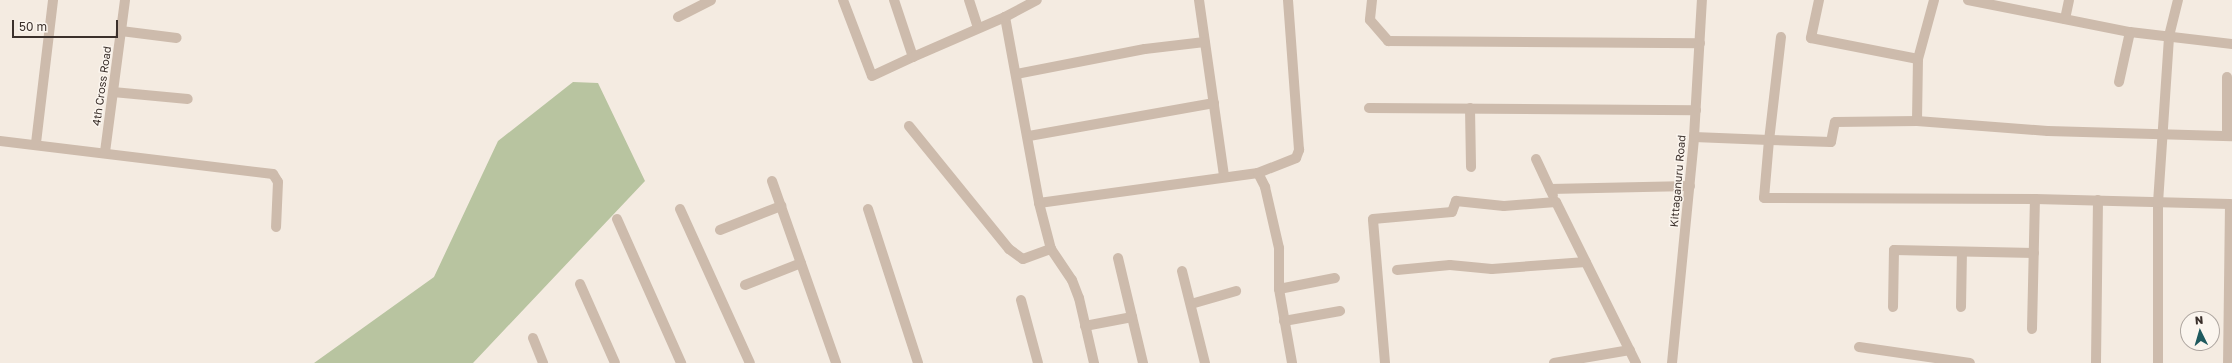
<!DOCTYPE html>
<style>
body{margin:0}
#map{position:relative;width:2232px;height:363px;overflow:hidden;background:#f4ebe1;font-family:"Golos Text",sans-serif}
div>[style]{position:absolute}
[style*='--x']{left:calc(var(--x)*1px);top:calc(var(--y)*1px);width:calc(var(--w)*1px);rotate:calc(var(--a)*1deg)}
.green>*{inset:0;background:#b8c4a0}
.minor>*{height:10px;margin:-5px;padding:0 5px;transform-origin:5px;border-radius:5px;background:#cdbbac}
.tertiary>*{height:10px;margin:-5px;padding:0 5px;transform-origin:5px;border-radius:5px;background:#cdbbac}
span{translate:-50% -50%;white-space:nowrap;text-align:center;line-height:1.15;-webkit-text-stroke:3px #fbf5ee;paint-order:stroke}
.street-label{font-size:11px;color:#3b302b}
.north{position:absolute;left:2180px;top:311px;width:40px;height:40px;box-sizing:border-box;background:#fbf5ee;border:1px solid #aea6a0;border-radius:50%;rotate:355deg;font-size:11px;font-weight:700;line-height:16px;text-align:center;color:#3b302b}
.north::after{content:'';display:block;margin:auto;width:14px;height:18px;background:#1f5a5e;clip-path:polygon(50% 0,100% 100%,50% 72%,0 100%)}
.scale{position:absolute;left:12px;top:20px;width:106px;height:18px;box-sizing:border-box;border:2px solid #3b302b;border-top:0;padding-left:5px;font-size:12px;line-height:14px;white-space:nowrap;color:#3b302b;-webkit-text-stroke:3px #fbf5ee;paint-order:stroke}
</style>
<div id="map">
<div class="green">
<i style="clip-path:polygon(573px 82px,598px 83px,645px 181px,473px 363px,314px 363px,434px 277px,498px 141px)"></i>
</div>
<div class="minor">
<i style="--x:843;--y:0;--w:81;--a:69.1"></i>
<i style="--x:872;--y:76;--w:45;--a:-24.9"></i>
<i style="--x:894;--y:0;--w:60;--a:71.6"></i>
<i style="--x:913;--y:57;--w:100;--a:-23.5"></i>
<i style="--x:1005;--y:17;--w:189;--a:79.6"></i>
<i style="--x:1039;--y:203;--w:221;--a:-7.8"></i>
<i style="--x:1258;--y:173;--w:16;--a:63"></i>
<i style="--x:1265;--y:187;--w:63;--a:77.1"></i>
<i style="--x:1279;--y:248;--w:41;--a:90"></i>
<i style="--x:1279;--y:289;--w:75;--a:80"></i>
<i style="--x:969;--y:0;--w:29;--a:72"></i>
<i style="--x:1199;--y:0;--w:178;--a:81.9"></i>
<i style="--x:1372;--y:0;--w:20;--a:96"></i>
<i style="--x:1370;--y:20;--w:28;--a:49"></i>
<i style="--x:1388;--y:41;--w:312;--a:0.4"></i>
<i style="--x:1819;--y:0;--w:39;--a:102"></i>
<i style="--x:1811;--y:38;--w:109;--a:11.1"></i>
<i style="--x:1968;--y:0;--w:165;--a:11.2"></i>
<i style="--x:2130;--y:32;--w:103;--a:6.7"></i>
<i style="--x:678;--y:17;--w:37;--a:-27"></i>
<i style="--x:1005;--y:17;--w:36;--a:-28"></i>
<i style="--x:2065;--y:19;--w:19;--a:-78"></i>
<i style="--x:121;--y:31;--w:56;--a:7.1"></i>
<i style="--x:1781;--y:37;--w:104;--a:96.6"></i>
<i style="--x:1769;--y:140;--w:62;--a:1.8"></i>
<i style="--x:1831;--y:142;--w:20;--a:-79"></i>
<i style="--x:1835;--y:122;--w:82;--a:-0.7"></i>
<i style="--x:1917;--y:121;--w:62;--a:-89.1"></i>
<i style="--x:1918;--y:59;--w:61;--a:-74.8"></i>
<i style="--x:1016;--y:74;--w:131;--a:-11"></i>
<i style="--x:1145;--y:49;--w:60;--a:-6.7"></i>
<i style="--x:2119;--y:82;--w:51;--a:-77.6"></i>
<i style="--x:113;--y:92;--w:75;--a:5.3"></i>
<i style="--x:1369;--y:108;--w:327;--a:0.4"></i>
<i style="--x:1470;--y:108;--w:59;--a:89"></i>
<i style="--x:1917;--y:121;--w:131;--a:4.4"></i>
<i style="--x:2048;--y:131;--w:184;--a:1.6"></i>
<i style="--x:909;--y:126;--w:159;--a:50.9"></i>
<i style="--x:1009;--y:249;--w:17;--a:36"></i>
<i style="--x:1023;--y:259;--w:30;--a:-20"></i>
<i style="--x:1029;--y:136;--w:188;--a:-10.1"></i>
<i style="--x:2227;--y:136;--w:59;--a:-90"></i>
<i style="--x:1694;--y:137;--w:75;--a:2.3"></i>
<i style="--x:1769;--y:140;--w:58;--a:94.9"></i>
<i style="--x:1764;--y:198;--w:271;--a:0.2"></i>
<i style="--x:2035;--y:199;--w:195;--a:1.5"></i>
<i style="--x:2230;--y:204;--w:159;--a:90.7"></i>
<i style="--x:0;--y:141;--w:275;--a:6.9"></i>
<i style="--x:273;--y:174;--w:9;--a:58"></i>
<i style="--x:278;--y:182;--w:45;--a:92.5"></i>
<i style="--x:36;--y:143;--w:144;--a:-83.2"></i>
<i style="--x:105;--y:152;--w:153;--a:-82.5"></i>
<i style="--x:1536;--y:159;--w:40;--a:65"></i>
<i style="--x:1258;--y:173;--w:41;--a:-21.5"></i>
<i style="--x:1296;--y:158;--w:9;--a:-69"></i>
<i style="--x:1299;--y:150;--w:150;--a:-94.2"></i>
<i style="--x:772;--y:181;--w:193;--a:70.6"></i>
<i style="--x:1550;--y:189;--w:140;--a:-1.2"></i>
<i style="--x:1039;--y:203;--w:48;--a:75.4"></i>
<i style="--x:1051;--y:249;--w:37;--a:56"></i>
<i style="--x:1072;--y:280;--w:19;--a:69"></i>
<i style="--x:1079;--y:298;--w:67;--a:77"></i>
<i style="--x:680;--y:209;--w:169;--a:65.6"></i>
<i style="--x:868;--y:209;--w:162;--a:72"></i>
<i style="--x:617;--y:219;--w:158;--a:66"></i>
<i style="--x:720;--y:230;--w:66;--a:-21.5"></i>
<i style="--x:1118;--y:258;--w:108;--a:76.6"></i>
<i style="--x:1397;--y:270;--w:53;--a:-5.4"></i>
<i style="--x:1450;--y:265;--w:42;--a:5.4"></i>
<i style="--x:1492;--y:269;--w:94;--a:-4.3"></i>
<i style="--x:1182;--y:271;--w:95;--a:76"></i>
<i style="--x:580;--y:284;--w:86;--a:66.1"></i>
<i style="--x:745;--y:285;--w:60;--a:-21.4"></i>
<i style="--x:1279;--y:289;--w:57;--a:-11.1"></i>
<i style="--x:1021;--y:300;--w:65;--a:74.9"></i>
<i style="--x:1191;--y:304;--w:47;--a:-16.1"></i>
<i style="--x:1893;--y:307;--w:57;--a:-89"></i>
<i style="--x:1894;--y:250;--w:140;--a:1.2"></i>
<i style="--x:1961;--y:307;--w:55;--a:-89"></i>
<i style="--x:1284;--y:321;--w:57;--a:-10.1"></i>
<i style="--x:1085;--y:326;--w:48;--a:-10.8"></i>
<i style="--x:2032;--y:329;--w:130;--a:-88.7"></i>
<i style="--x:533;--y:338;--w:27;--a:68"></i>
<i style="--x:1859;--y:347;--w:112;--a:8.2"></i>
<i style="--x:1385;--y:363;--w:144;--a:-94.8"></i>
<i style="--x:1373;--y:219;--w:79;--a:-5.1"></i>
<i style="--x:1452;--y:212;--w:12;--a:-70"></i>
<i style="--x:1456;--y:201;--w:48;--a:5.9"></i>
<i style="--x:1504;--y:206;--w:52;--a:-4.4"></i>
<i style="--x:1556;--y:202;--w:180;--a:63.6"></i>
<i style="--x:1554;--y:363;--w:77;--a:-9.7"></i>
<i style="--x:2096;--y:363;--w:163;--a:-89.3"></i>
<i style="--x:2158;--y:363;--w:160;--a:-90"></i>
<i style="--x:2158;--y:203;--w:167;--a:-86.2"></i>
<i style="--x:2169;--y:36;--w:37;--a:-76"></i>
</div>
<div class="tertiary">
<i style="--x:1672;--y:363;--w:227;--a:-84.4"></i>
<i style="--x:1694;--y:137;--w:137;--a:-86.7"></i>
</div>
<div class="street-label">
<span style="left:102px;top:86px;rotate:-82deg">4th Cross Road</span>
<span style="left:1678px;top:181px;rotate:-85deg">Kittaganuru Road</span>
</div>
<div class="north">N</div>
<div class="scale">50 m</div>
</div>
